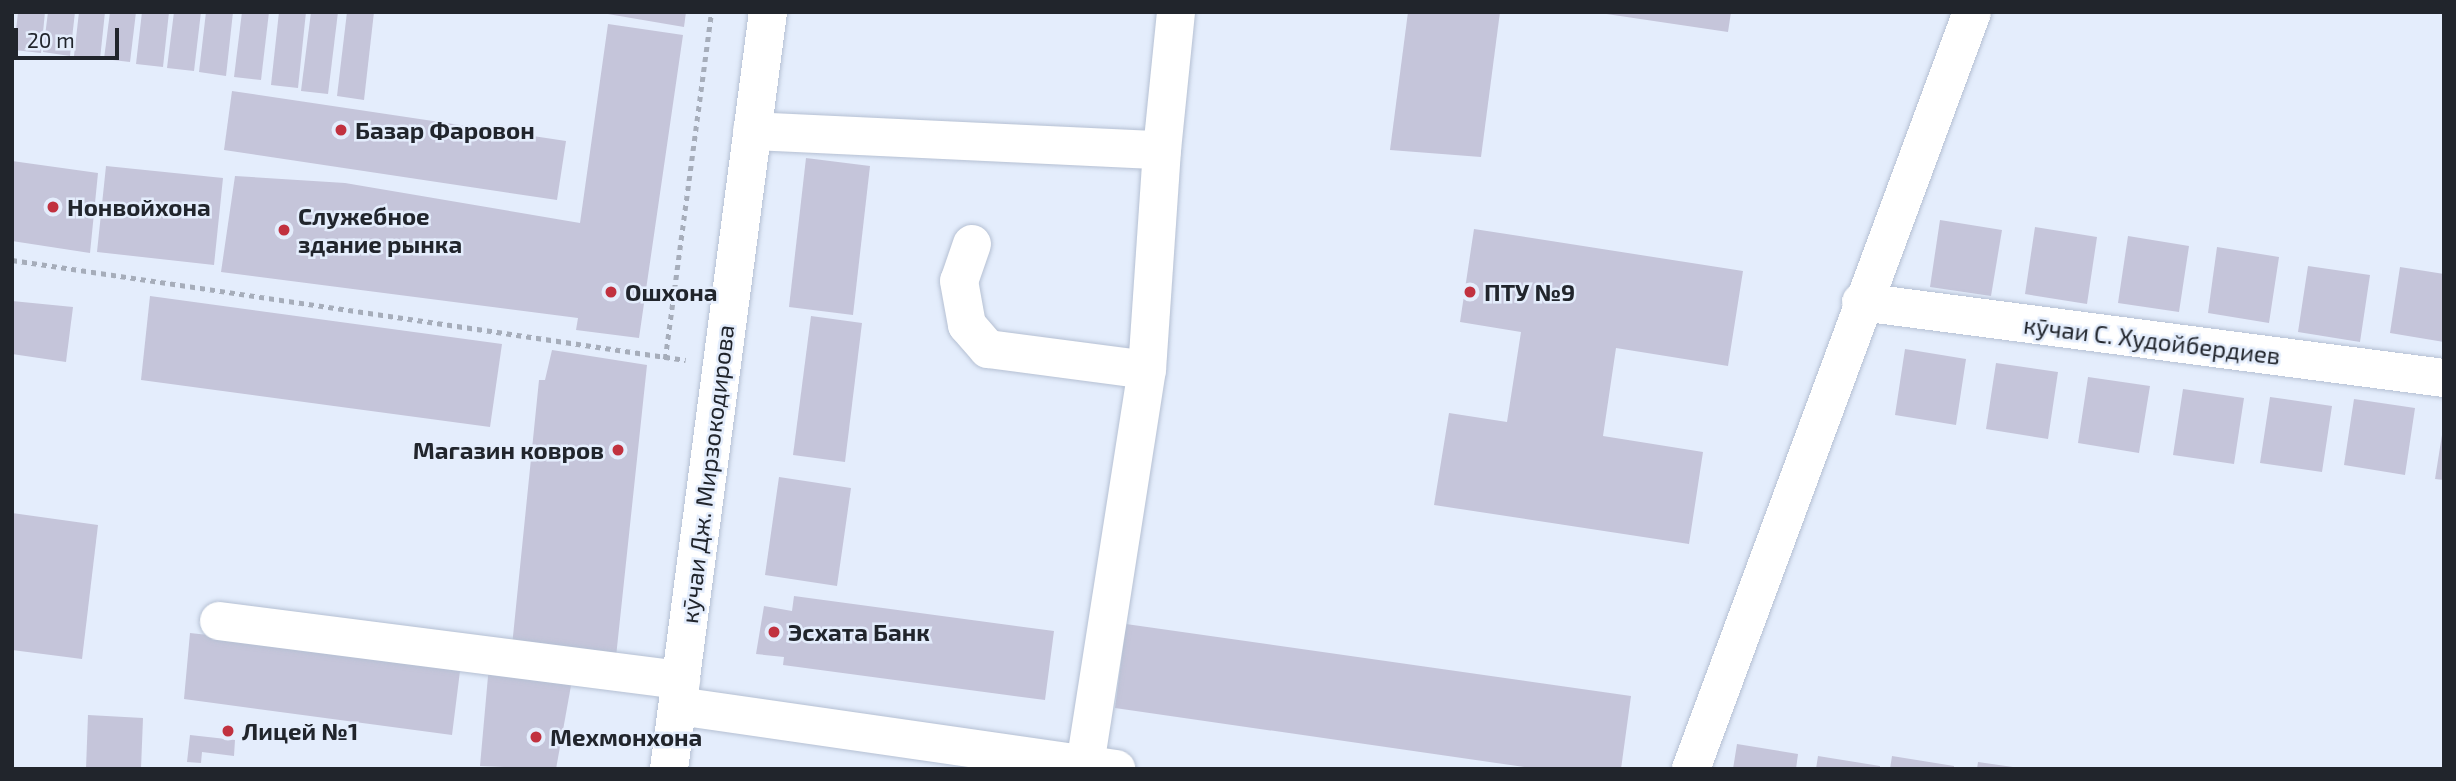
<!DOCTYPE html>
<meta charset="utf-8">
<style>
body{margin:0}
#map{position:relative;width:2456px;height:781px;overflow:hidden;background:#e4edfc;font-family:"Exo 2",sans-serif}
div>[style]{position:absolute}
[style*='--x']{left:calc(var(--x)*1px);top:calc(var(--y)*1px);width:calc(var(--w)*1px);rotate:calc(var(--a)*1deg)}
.building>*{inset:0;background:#c5c5da}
.path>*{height:4.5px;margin-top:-2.25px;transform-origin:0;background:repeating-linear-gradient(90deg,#a6adba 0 5px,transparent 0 10px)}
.roads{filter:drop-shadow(0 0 2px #b5c0d3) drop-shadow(0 0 2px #b5c0d3)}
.minor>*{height:38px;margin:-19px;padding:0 19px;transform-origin:19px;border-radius:19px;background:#fff}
.dots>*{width:19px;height:19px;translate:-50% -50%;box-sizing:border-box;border:4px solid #e4edfc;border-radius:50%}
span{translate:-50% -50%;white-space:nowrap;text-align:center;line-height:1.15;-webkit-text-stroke:5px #e4edfc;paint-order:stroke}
.poi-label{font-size:24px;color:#21252c;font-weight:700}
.left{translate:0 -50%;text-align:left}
.right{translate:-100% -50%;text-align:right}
.street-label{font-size:24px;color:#21252c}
.frame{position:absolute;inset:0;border:14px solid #21252c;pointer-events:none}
.scale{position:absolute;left:14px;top:28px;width:105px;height:32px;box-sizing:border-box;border:4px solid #21252c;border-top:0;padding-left:9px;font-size:21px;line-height:24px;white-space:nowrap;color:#21252c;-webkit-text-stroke:5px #e4edfc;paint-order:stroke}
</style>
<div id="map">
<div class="building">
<i style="clip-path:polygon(18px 12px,45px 12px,41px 53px,14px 50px)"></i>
<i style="clip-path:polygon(48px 12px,75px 12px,70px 56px,43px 52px)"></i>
<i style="clip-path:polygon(79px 12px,105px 12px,100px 59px,74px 56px)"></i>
<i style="clip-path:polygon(110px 12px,136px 12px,130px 62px,104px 59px)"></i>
<i style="clip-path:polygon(142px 12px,169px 12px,163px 67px,136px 64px)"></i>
<i style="clip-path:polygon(174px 12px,201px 12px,194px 71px,167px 68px)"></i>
<i style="clip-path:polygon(206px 12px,233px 12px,226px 76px,199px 72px)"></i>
<i style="clip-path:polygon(242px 12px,269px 12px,261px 80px,234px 77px)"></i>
<i style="clip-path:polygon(279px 12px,306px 12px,298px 88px,271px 85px)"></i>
<i style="clip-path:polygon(311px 12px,338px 12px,328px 94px,301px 91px)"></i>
<i style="clip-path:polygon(347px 12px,374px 12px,364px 100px,337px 96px)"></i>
<i style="clip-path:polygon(596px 12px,686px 12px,684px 27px)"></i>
<i style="clip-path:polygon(1408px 12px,1500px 12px,1481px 157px,1390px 150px)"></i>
<i style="clip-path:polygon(1593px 12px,1731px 12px,1728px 32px)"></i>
<i style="clip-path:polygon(608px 24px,683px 35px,639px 338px,576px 330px,578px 318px,221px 272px,235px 176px,345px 183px,580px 223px)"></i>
<i style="clip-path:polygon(232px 91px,566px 141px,557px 200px,224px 150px)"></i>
<i style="clip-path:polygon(806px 158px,870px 166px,853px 315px,789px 307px)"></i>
<i style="clip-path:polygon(12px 161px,98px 173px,90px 253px,12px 241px)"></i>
<i style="clip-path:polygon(106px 166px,223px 178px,214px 265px,97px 252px)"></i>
<i style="clip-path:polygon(1940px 220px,2002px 230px,1991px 296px,1930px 287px)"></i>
<i style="clip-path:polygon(2035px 227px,2097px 237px,2087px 304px,2025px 294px)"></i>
<i style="clip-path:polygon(1474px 229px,1743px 271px,1728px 366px,1616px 348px,1603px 436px,1703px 452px,1689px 544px,1434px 505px,1449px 413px,1507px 422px,1521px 332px,1460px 322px)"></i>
<i style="clip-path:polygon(2128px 236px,2189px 246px,2179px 312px,2118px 303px)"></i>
<i style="clip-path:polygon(2217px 247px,2279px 257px,2269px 323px,2208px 313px)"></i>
<i style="clip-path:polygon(2308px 266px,2370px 275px,2360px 342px,2298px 332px)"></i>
<i style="clip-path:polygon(2400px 267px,2444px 274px,2444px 342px,2390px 333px)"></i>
<i style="clip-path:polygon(150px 296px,502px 344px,490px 427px,141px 380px)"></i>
<i style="clip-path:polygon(12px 301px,73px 307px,66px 362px,12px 354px)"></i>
<i style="clip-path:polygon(811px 316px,862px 323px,845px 462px,793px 455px)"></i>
<i style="clip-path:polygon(1905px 349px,1966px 359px,1956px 425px,1895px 415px)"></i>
<i style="clip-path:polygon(552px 350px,647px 365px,616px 657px,512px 646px,539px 380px,545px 380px)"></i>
<i style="clip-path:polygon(1996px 363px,2058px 372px,2048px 439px,1986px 429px)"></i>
<i style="clip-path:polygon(2088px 377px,2150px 386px,2139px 453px,2078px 443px)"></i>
<i style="clip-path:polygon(2183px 389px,2244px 398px,2234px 464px,2173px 455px)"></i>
<i style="clip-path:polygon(2270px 397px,2332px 406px,2322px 472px,2260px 463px)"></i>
<i style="clip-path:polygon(2354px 399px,2415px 408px,2405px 475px,2344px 465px)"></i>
<i style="clip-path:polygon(2442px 435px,2444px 435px,2444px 480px,2435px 479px)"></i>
<i style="clip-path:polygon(779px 477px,851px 488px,837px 586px,765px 575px)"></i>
<i style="clip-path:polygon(12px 513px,98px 525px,82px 659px,12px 650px)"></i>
<i style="clip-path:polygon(794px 596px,1054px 631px,1045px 700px,783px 665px,784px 657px,756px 654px,764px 606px,792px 611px)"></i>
<i style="clip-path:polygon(1126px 624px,1631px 696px,1621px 769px,1538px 769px,1115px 708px)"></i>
<i style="clip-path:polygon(190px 633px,461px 663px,452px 735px,184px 699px)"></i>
<i style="clip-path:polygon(489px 665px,572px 680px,556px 769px,480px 766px)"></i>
<i style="clip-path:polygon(88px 715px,143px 718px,141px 769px,86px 769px)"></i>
<i style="clip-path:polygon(190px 735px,235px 740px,234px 756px,202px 752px,201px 763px,187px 762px)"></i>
<i style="clip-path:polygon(1737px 744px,1798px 754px,1796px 769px,1733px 769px)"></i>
<i style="clip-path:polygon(1818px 756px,1880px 766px,1880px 769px,1816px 769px)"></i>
<i style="clip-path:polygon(1892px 756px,1954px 766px,1954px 769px,1890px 769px)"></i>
<i style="clip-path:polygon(1978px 762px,2013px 767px,2012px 769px,1977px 769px)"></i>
</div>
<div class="path">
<i style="--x:12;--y:260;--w:681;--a:8.44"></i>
<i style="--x:665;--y:359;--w:350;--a:-82.4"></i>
</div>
<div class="roads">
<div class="minor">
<i style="--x:752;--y:131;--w:410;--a:2.7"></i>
<i style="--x:1162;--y:150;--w:139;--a:-84.2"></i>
<i style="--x:972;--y:244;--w:39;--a:109"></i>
<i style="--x:959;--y:281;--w:45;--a:79.7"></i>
<i style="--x:967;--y:325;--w:32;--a:49"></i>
<i style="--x:988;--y:349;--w:160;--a:7.5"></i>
<i style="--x:1861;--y:302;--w:588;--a:7.43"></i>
<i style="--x:219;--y:621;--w:466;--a:7.3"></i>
<i style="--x:678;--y:706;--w:443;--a:8.2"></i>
<i style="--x:1085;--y:765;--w:400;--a:-81.1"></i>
<i style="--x:1147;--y:370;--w:221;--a:-86.1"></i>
<i style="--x:669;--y:769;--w:763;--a:-82.55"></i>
<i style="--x:1691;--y:769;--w:807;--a:-69.63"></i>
</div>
</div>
<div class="dots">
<i style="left:341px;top:130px;background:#c1313f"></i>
<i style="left:53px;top:207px;background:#c1313f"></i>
<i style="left:284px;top:230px;background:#c1313f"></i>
<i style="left:611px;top:292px;background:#c1313f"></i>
<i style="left:1470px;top:292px;background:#c1313f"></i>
<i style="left:618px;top:450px;background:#c1313f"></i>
<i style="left:774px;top:632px;background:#c1313f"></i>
<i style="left:228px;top:731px;background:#c1313f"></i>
<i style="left:536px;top:737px;background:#c1313f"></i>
</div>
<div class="poi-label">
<span class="left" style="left:355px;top:130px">Базар Фаровон</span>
<span class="left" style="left:67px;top:207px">Нонвойхона</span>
<span class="left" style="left:298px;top:230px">Служебное<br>здание рынка</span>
<span class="left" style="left:625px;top:292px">Ошхона</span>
<span class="left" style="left:1484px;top:292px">ПТУ №9</span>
<span class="right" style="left:604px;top:450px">Магазин ковров</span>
<span class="left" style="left:788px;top:632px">Эсхата Банк</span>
<span class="left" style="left:242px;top:731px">Лицей №1</span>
<span class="left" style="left:550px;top:737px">Мехмонхона</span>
</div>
<div class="street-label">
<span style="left:2152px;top:340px;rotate:7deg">кӯчаи С. Худойбердиев</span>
<span style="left:707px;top:474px;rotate:-83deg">кӯчаи Дж. Мирзокодирова</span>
</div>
<div class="frame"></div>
<div class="scale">20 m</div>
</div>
